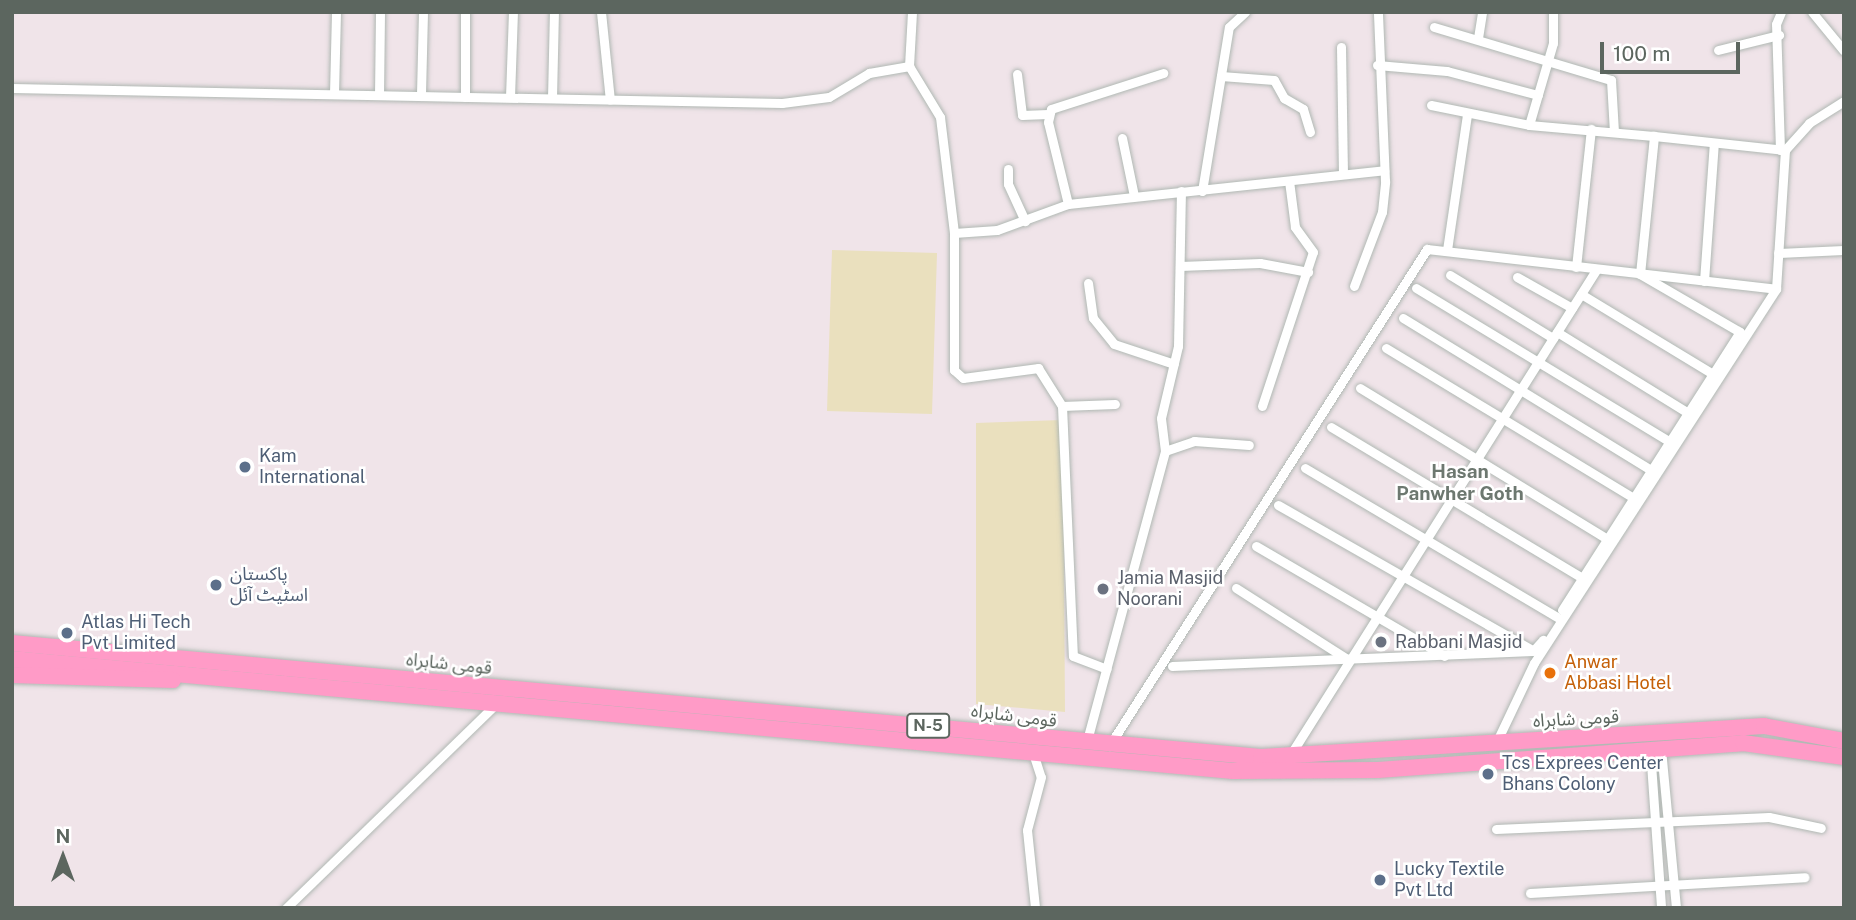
<!DOCTYPE html>
<meta charset="utf-8">
<style>
body{margin:0}
#map{position:relative;width:1856px;height:920px;overflow:hidden;background:#f0e4e9;font-family:"Public Sans","Noto Sans Arabic",sans-serif}
div>[style]{position:absolute}
[style*='--x']{left:calc(var(--x)*1px);top:calc(var(--y)*1px);width:calc(var(--w)*1px);rotate:calc(var(--a)*1deg)}
.green>*{inset:0;background:#eae0be}
.roads{filter:drop-shadow(0 0 2px #b0b8b3) drop-shadow(0 0 2px #b0b8b3)}
.minor>*{height:9px;margin:-4.5px;padding:0 4.5px;transform-origin:4.5px;border-radius:4.5px;background:#fff}
.trunk>*{height:16px;margin:-8px;padding:0 8px;transform-origin:8px;border-radius:8px;background:#ff9bc7}
.dots>*{width:19px;height:19px;translate:-50% -50%;box-sizing:border-box;border:4px solid #fff;border-radius:50%}
span{translate:-50% -50%;white-space:nowrap;text-align:center;line-height:1.15;-webkit-text-stroke:5px #fff;paint-order:stroke}
.shield-label span{padding:2px 5px;background:#fff;border:2px solid;border-radius:5px;-webkit-text-stroke-width:0}
.shield-label{font-size:16px;color:#5c665f;font-weight:700}
.service-label{font-size:18px;color:#4e5e75}
.left{translate:0 -50%;text-align:left}
.worship-label{font-size:18px;color:#5b616d}
.food-label{font-size:18px;color:#c56008}
.street-label{font-size:18px;color:#5c665f}
.neighbourhood-label{font-size:19px;color:#6d7870;font-weight:700}
.frame{position:absolute;inset:0;border:14px solid #5c665f;pointer-events:none}
.north{position:absolute;left:28px;top:822px;width:70px;height:70px;-webkit-text-stroke:5px #fff;paint-order:stroke;rotate:0deg;font-size:19px;font-weight:700;line-height:28px;text-align:center;color:#5c665f}
.north::after{content:'';display:block;margin:auto;width:24px;height:32px;background:#5c665f;clip-path:polygon(50% 0,100% 100%,50% 72%,0 100%)}
.scale{position:absolute;left:1600px;top:42px;width:140px;height:32px;box-sizing:border-box;border:4px solid #5c665f;border-top:0;padding-left:9px;font-size:21px;line-height:24px;white-space:nowrap;color:#5c665f;-webkit-text-stroke:5px #fff;paint-order:stroke}
</style>
<div id="map">
<div class="green">
<i style="clip-path:polygon(832px 250px,937px 253px,932px 414px,827px 411px)"></i>
<i style="clip-path:polygon(1063px 420px,1065px 712px,976px 704px,976px 423px)"></i>
</div>
<div class="roads">
<div class="minor">
<i style="--x:601;--y:12;--w:88;--a:84.2"></i>
<i style="--x:1812;--y:12;--w:50;--a:50.6"></i>
<i style="--x:1434;--y:27;--w:185;--a:16.7"></i>
<i style="--x:1611;--y:80;--w:52;--a:86.7"></i>
<i style="--x:1478;--y:38;--w:26;--a:-81"></i>
<i style="--x:1341;--y:47;--w:125;--a:89.1"></i>
<i style="--x:1718;--y:50;--w:63;--a:-13.8"></i>
<i style="--x:1377;--y:65;--w:70;--a:4.9"></i>
<i style="--x:1447;--y:71;--w:94;--a:14.8"></i>
<i style="--x:909;--y:66;--w:54;--a:-86.8"></i>
<i style="--x:1017;--y:74;--w:41;--a:83"></i>
<i style="--x:1022;--y:115;--w:26;--a:-2"></i>
<i style="--x:1221;--y:76;--w:53;--a:4.3"></i>
<i style="--x:1274;--y:80;--w:21;--a:61"></i>
<i style="--x:1284;--y:98;--w:22;--a:30"></i>
<i style="--x:1303;--y:109;--w:24;--a:73"></i>
<i style="--x:12;--y:88;--w:770;--a:1.12"></i>
<i style="--x:782;--y:103;--w:47;--a:-7.3"></i>
<i style="--x:829;--y:97;--w:47;--a:-31"></i>
<i style="--x:869;--y:73;--w:41;--a:-9.9"></i>
<i style="--x:909;--y:66;--w:60;--a:58.7"></i>
<i style="--x:940;--y:117;--w:117;--a:83.1"></i>
<i style="--x:954;--y:233;--w:137;--a:90"></i>
<i style="--x:954;--y:370;--w:12;--a:42"></i>
<i style="--x:963;--y:378;--w:76;--a:-7.6"></i>
<i style="--x:1038;--y:368;--w:45;--a:57.7"></i>
<i style="--x:1062;--y:406;--w:250;--a:87.5"></i>
<i style="--x:1073;--y:656;--w:36;--a:21"></i>
<i style="--x:334;--y:94;--w:82;--a:-88.6"></i>
<i style="--x:421;--y:94;--w:82;--a:-88.6"></i>
<i style="--x:379;--y:95;--w:83;--a:-89.3"></i>
<i style="--x:465;--y:97;--w:85;--a:-90"></i>
<i style="--x:510;--y:97;--w:85;--a:-88"></i>
<i style="--x:552;--y:98;--w:86;--a:-88.7"></i>
<i style="--x:1431;--y:105;--w:100;--a:11.5"></i>
<i style="--x:1529;--y:125;--w:125;--a:5"></i>
<i style="--x:1529;--y:125;--w:85;--a:-73.7"></i>
<i style="--x:1553;--y:43;--w:31;--a:-90"></i>
<i style="--x:1122;--y:138;--w:59;--a:78.3"></i>
<i style="--x:1780;--y:150;--w:126;--a:-91.8"></i>
<i style="--x:1776;--y:24;--w:13;--a:-67"></i>
<i style="--x:1008;--y:169;--w:15;--a:90"></i>
<i style="--x:1008;--y:184;--w:41;--a:65.3"></i>
<i style="--x:1202;--y:191;--w:166;--a:-80.7"></i>
<i style="--x:1229;--y:27;--w:22;--a:-43"></i>
<i style="--x:1068;--y:204;--w:84;--a:-103.7"></i>
<i style="--x:1048;--y:122;--w:13;--a:-77"></i>
<i style="--x:1051;--y:109;--w:118;--a:-17.8"></i>
<i style="--x:954;--y:233;--w:43;--a:-4"></i>
<i style="--x:997;--y:230;--w:76;--a:-20.1"></i>
<i style="--x:1068;--y:204;--w:318;--a:-6.1"></i>
<i style="--x:1447;--y:250;--w:137;--a:-81.6"></i>
<i style="--x:1778;--y:253;--w:66;--a:-2.6"></i>
<i style="--x:1180;--y:266;--w:80;--a:-2.1"></i>
<i style="--x:1260;--y:263;--w:49;--a:10.6"></i>
<i style="--x:1576;--y:267;--w:139;--a:-83.8"></i>
<i style="--x:1450;--y:275;--w:121;--a:31.5"></i>
<i style="--x:1517;--y:277;--w:63;--a:29.4"></i>
<i style="--x:1704;--y:281;--w:138;--a:-85.9"></i>
<i style="--x:1088;--y:283;--w:35;--a:82"></i>
<i style="--x:1093;--y:318;--w:33;--a:51"></i>
<i style="--x:1114;--y:344;--w:63;--a:18.4"></i>
<i style="--x:1354;--y:286;--w:79;--a:-69.3"></i>
<i style="--x:1382;--y:212;--w:31;--a:-84"></i>
<i style="--x:1385;--y:181;--w:169;--a:-92.4"></i>
<i style="--x:1416;--y:288;--w:297;--a:31.2"></i>
<i style="--x:1776;--y:289;--w:139;--a:-86.3"></i>
<i style="--x:1785;--y:150;--w:36;--a:-48"></i>
<i style="--x:1809;--y:123;--w:41;--a:-32.2"></i>
<i style="--x:1581;--y:294;--w:154;--a:31.2"></i>
<i style="--x:1403;--y:318;--w:291;--a:31.5"></i>
<i style="--x:1557;--y:332;--w:154;--a:31.7"></i>
<i style="--x:1386;--y:348;--w:290;--a:31.2"></i>
<i style="--x:1360;--y:388;--w:289;--a:31.4"></i>
<i style="--x:1062;--y:406;--w:53;--a:-2.2"></i>
<i style="--x:1262;--y:406;--w:162;--a:-71.7"></i>
<i style="--x:1313;--y:252;--w:31;--a:-126"></i>
<i style="--x:1295;--y:227;--w:46;--a:-97.4"></i>
<i style="--x:1331;--y:427;--w:293;--a:31"></i>
<i style="--x:1165;--y:451;--w:31;--a:-19"></i>
<i style="--x:1194;--y:441;--w:55;--a:4.2"></i>
<i style="--x:1305;--y:468;--w:293;--a:30.6"></i>
<i style="--x:1278;--y:505;--w:292;--a:29.7"></i>
<i style="--x:1256;--y:546;--w:218;--a:30.3"></i>
<i style="--x:1236;--y:588;--w:132;--a:32.6"></i>
<i style="--x:1562;--y:610;--w:330;--a:-57.4"></i>
<i style="--x:1740;--y:332;--w:116;--a:-149.9"></i>
<i style="--x:1640;--y:274;--w:139;--a:-84.2"></i>
<i style="--x:1654;--y:136;--w:132;--a:6.1"></i>
<i style="--x:1172;--y:666;--w:361;--a:-2.4"></i>
<i style="--x:1533;--y:651;--w:15;--a:-48"></i>
<i style="--x:1086;--y:744;--w:303;--a:-74.9"></i>
<i style="--x:1165;--y:451;--w:33;--a:-97"></i>
<i style="--x:1161;--y:418;--w:74;--a:-76.7"></i>
<i style="--x:1178;--y:346;--w:155;--a:-88.9"></i>
<i style="--x:1109;--y:746;--w:590;--a:-57.39"></i>
<i style="--x:1427;--y:249;--w:351;--a:6.5"></i>
<i style="--x:1776;--y:289;--w:445;--a:122.9"></i>
<i style="--x:1534;--y:663;--w:89;--a:115.4"></i>
<i style="--x:1650;--y:749;--w:159;--a:86"></i>
<i style="--x:1661;--y:749;--w:160;--a:84.6"></i>
<i style="--x:1033;--y:753;--w:25;--a:72"></i>
<i style="--x:1041;--y:777;--w:55;--a:104.8"></i>
<i style="--x:1027;--y:830;--w:78;--a:84.1"></i>
<i style="--x:1289;--y:757;--w:576;--a:-57.77"></i>
<i style="--x:1496;--y:829;--w:273;--a:-2.5"></i>
<i style="--x:1769;--y:817;--w:53;--a:11.9"></i>
<i style="--x:1530;--y:893;--w:275;--a:-3.3"></i>
<i style="--x:286;--y:908;--w:290;--a:-44.2"></i>
</div>
<div class="trunk">
<i style="--x:12;--y:643;--w:1254;--a:5.22"></i>
<i style="--x:1261;--y:757;--w:504;--a:-3.53"></i>
<i style="--x:1764;--y:726;--w:81;--a:10.6"></i>
<i style="--x:12;--y:659;--w:1226;--a:5.24"></i>
<i style="--x:1233;--y:771;--w:145;--a:-0.4"></i>
<i style="--x:1378;--y:770;--w:366;--a:-4.2"></i>
<i style="--x:1743;--y:743;--w:102;--a:7.9"></i>
<i style="--x:12;--y:675;--w:161;--a:1.8"></i>
</div>
</div>
<div class="dots">
<i style="left:245px;top:467px;background:#5c6f8a"></i>
<i style="left:216px;top:585px;background:#5c6f8a"></i>
<i style="left:1103px;top:589px;background:#6b7280"></i>
<i style="left:67px;top:633px;background:#5c6f8a"></i>
<i style="left:1381px;top:642px;background:#6b7280"></i>
<i style="left:1550px;top:673px;background:#e8710a"></i>
<i style="left:1488px;top:774px;background:#5c6f8a"></i>
<i style="left:1380px;top:880px;background:#5c6f8a"></i>
</div>
<div class="shield-label">
<span style="left:928px;top:726px">N-5</span>
</div>
<div class="service-label">
<span class="left" style="left:259px;top:467px">Kam<br>International</span>
<span class="left" style="left:230px;top:585px">پاکستان<br>اسٹیٹ آئل</span>
<span class="left" style="left:81px;top:633px">Atlas Hi Tech<br>Pvt Limited</span>
<span class="left" style="left:1502px;top:774px">Tcs Exprees Center<br>Bhans Colony</span>
<span class="left" style="left:1394px;top:880px">Lucky Textile<br>Pvt Ltd</span>
</div>
<div class="worship-label">
<span class="left" style="left:1117px;top:589px">Jamia Masjid<br>Noorani</span>
<span class="left" style="left:1395px;top:642px">Rabbani Masjid</span>
</div>
<div class="food-label">
<span class="left" style="left:1564px;top:673px">Anwar<br>Abbasi Hotel</span>
</div>
<div class="street-label">
<span style="left:449px;top:664px;rotate:6deg">قومی شاہراہ</span>
<span style="left:1014px;top:716px;rotate:7deg">قومی شاہراہ</span>
<span style="left:1576px;top:719px;rotate:-3deg">قومی شاہراہ</span>
</div>
<div class="neighbourhood-label">
<span style="left:1460px;top:483px">Hasan<br>Panwher Goth</span>
</div>
<div class="frame"></div>
<div class="north">N</div>
<div class="scale">100 m</div>
</div>
